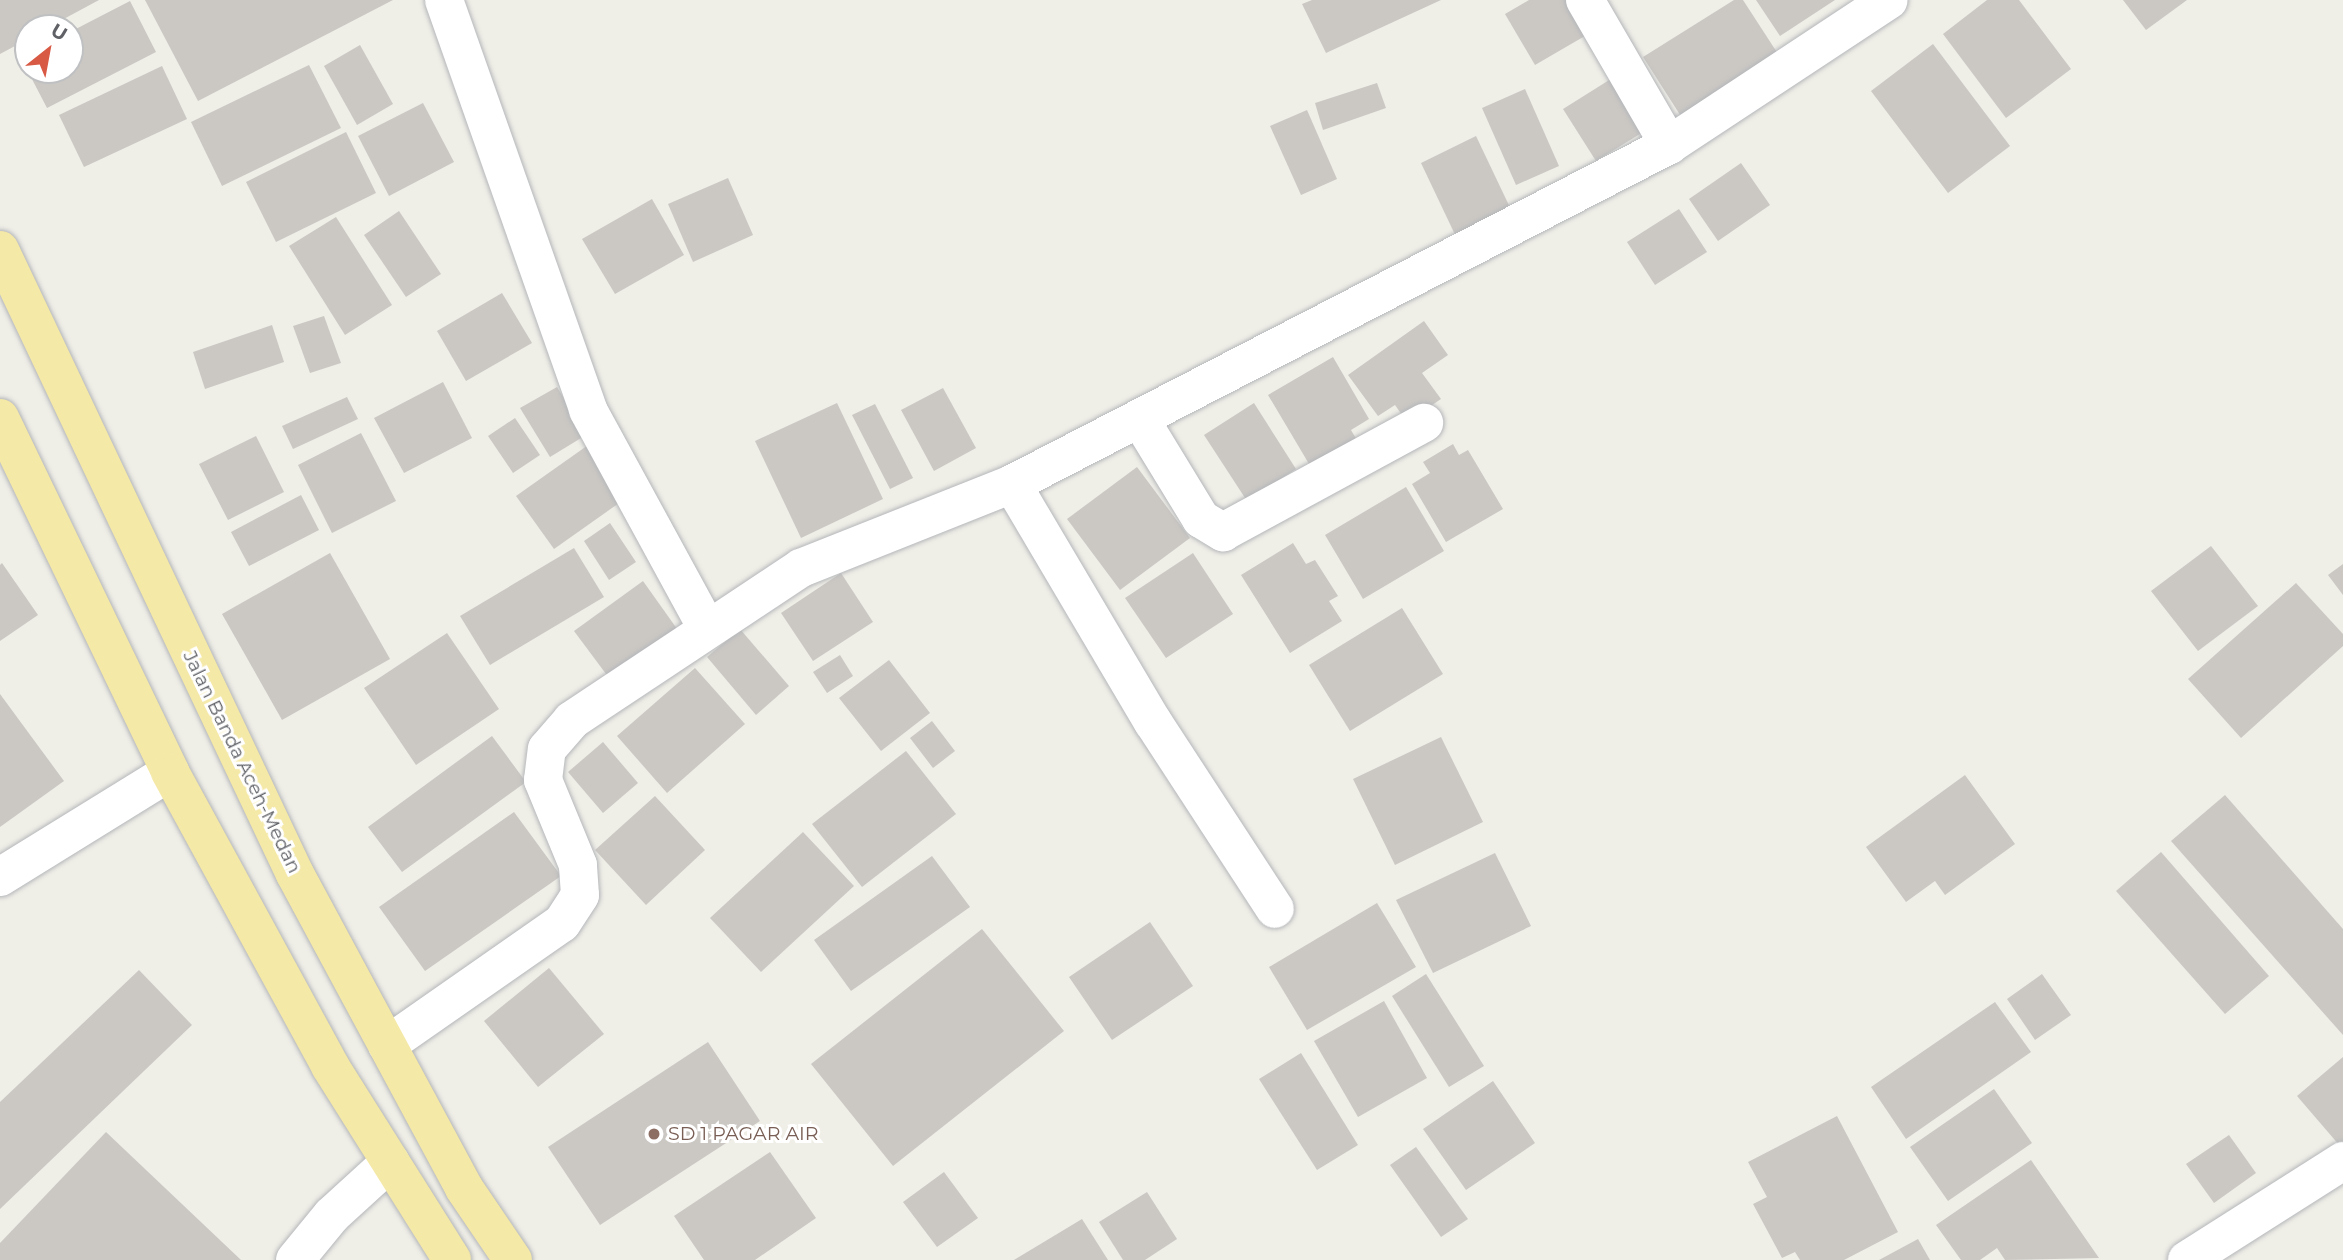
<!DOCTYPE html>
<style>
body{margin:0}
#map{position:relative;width:2343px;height:1260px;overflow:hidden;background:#efeee7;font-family:Montserrat,sans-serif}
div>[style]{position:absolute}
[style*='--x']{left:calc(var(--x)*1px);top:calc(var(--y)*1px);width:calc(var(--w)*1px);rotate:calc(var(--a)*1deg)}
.building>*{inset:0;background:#cbc8c4}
.roads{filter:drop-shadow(0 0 2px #b4b6ba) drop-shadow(0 0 2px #b4b6ba)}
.minor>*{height:38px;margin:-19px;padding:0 19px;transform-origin:19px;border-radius:19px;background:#fff}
.trunk>*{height:38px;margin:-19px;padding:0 19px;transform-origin:19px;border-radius:19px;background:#f5e9a8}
.dots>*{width:19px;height:19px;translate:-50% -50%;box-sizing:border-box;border:4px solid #fff;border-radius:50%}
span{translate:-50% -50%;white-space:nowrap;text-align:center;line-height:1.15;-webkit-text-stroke:6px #fff;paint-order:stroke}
.street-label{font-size:19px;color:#5f6166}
.education-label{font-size:19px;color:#785e54}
.left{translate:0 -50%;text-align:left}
.north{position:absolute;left:14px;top:14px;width:70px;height:70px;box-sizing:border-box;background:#fff;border:2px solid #bfc0c2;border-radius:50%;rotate:31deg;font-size:19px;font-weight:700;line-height:28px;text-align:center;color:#5f6166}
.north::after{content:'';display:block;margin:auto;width:24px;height:32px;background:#d85944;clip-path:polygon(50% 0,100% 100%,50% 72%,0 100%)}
</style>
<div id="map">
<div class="building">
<i style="clip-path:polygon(0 0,99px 0,47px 28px,28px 28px,28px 39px,0 54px)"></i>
<i style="clip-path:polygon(145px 0,393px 0,198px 101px)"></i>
<i style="clip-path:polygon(1312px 0,1441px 0,1326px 53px,1302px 4px)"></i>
<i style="clip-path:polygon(1529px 0,1570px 0,1590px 33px,1535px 65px,1505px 14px)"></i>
<i style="clip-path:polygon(1734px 0,1743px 0,1782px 60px,1684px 121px,1643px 57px)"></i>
<i style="clip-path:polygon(1756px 0,1835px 0,1780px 36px)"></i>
<i style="clip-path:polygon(1987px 0,2019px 0,2071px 69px,2006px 118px,1943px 34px)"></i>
<i style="clip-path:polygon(2123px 0,2187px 0,2146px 30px)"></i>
<i style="clip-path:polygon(130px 1px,156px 52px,47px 108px,21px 58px,28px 54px,28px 70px,70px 70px,70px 32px)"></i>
<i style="clip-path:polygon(1933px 44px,2010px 146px,1948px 193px,1871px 91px)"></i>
<i style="clip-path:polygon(360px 45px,393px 104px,357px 125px,324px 66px)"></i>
<i style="clip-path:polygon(309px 65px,341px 128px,222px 186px,191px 122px)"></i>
<i style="clip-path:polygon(162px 66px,187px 119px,84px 167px,59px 115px)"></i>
<i style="clip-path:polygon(1614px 77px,1648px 129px,1596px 161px,1563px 109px)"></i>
<i style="clip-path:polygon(1377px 83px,1386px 108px,1323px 130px,1315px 103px)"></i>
<i style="clip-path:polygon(1525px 89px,1559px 166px,1516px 185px,1482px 108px)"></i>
<i style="clip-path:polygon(423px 103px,454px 162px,389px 196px,358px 136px)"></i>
<i style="clip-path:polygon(1307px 110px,1337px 179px,1301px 195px,1270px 126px)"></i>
<i style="clip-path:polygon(346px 132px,376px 193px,276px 242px,246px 182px)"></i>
<i style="clip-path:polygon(1476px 136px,1515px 218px,1459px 243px,1421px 163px)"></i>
<i style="clip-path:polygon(1741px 163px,1770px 205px,1718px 241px,1689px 199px)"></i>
<i style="clip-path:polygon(728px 178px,753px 235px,693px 262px,668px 204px)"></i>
<i style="clip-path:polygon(652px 199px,684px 255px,615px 294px,582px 239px)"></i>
<i style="clip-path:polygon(1679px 209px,1707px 252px,1655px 285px,1627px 242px)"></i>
<i style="clip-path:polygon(399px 211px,441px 274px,406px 297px,364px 235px)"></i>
<i style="clip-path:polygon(336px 217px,392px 305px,345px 335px,289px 246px)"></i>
<i style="clip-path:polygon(502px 293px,532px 343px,466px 381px,437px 331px)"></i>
<i style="clip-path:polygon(324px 316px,341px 363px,310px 373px,293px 326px)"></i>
<i style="clip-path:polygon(1424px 321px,1448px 355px,1422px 373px,1441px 399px,1407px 422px,1395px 405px,1378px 416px,1348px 375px)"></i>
<i style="clip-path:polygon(272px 325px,284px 362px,205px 389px,193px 352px)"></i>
<i style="clip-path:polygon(1333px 357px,1369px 419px,1351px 430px,1358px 442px,1312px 469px,1268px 395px)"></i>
<i style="clip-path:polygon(443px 382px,472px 438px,404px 473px,374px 418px)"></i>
<i style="clip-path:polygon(557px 387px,586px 435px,550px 457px,520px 408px)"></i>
<i style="clip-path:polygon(943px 388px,976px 448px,934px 471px,901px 410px)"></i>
<i style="clip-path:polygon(347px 397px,358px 419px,293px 449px,282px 426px)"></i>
<i style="clip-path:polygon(837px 403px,883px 499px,801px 538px,755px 441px)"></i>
<i style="clip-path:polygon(1254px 403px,1296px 469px,1247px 501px,1204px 435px)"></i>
<i style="clip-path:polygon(875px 404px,913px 478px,890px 489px,852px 415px)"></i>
<i style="clip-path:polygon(515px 418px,540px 455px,513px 473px,488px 436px)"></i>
<i style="clip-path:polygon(361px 433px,396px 501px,332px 533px,298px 465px)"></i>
<i style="clip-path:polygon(256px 436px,284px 492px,228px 520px,199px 464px)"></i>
<i style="clip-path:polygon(591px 443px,629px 496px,554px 549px,516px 496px)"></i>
<i style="clip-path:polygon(1453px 444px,1459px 455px,1468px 450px,1503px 509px,1446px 542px,1412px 484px,1430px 473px,1423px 462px)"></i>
<i style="clip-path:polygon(1137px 467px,1190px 538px,1120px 590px,1067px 519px)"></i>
<i style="clip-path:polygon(1406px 487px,1444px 551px,1363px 599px,1325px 535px)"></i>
<i style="clip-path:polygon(301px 495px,319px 530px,249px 566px,231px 532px)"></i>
<i style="clip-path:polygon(610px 523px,636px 562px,609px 580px,584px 541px)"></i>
<i style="clip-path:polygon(1293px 543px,1306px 564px,1315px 560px,1338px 596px,1329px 601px,1342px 621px,1290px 653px,1241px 575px)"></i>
<i style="clip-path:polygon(2211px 546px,2258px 606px,2198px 651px,2151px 591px)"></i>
<i style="clip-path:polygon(574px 548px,604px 597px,490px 665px,460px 616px)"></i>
<i style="clip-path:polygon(330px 553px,390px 659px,282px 720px,222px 614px)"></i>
<i style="clip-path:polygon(1193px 553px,1233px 614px,1166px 658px,1125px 598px)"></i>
<i style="clip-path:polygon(2px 563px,38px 615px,0 641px,0 565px)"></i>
<i style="clip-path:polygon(2343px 564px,2343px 595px,2328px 575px)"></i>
<i style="clip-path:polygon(841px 573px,873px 622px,813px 661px,781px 613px)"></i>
<i style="clip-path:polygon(643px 581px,680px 633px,612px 682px,574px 631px)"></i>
<i style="clip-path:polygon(2296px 583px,2343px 634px,2343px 646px,2241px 738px,2188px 679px)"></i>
<i style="clip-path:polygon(1402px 608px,1443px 674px,1350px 731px,1309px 665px)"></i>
<i style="clip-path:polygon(740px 629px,789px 686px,756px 715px,707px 657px)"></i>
<i style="clip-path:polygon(447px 633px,499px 709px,416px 765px,364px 688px)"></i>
<i style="clip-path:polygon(840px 655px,853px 676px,827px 693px,813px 672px)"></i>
<i style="clip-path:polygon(889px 660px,930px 713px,881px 751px,839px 698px)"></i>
<i style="clip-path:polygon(695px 668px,745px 724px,667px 793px,617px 736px)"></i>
<i style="clip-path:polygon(0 694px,64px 781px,0 827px)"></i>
<i style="clip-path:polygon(932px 721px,955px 751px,933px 768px,910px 738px)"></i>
<i style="clip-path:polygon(492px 736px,526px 782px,402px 872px,368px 827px)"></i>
<i style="clip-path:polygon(1441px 737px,1483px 822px,1395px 865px,1353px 779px)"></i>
<i style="clip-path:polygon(603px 742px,638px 783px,603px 813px,568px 772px)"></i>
<i style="clip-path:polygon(906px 751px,956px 814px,862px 887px,812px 824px)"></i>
<i style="clip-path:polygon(1965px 775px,2015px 844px,1945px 895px,1935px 881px,1906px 902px,1866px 847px)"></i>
<i style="clip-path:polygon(2225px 795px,2343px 929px,2343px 1035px,2171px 841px)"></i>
<i style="clip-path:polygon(655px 796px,705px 850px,646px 905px,595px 850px)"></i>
<i style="clip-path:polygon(514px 812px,561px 876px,425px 971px,379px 907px)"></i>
<i style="clip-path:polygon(803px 832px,854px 886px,761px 972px,710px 918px)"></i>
<i style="clip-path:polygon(2161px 852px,2269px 976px,2225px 1014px,2116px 891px)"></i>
<i style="clip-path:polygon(1495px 853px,1531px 926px,1433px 973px,1396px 900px)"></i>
<i style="clip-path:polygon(932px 856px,970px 907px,851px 991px,814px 940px)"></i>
<i style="clip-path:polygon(1377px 903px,1416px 967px,1307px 1030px,1269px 967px)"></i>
<i style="clip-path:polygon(1150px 922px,1193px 986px,1112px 1040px,1069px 977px)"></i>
<i style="clip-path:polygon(982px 929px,1064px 1031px,893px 1166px,811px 1064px)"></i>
<i style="clip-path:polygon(549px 968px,604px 1034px,538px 1087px,484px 1021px)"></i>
<i style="clip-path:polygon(139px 970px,192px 1025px,0 1209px,0 1102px)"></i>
<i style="clip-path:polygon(1426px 974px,1484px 1066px,1449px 1087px,1392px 996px)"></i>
<i style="clip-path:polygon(2042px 974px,2071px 1015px,2035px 1040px,2007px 999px)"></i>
<i style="clip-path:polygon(1384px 1001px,1427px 1078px,1358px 1117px,1314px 1041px)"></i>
<i style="clip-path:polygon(1995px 1002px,2031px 1052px,1906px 1139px,1871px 1087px)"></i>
<i style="clip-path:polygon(708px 1042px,760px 1121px,600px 1225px,548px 1147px)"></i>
<i style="clip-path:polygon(1301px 1053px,1358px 1145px,1317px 1170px,1259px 1079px)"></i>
<i style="clip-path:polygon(2343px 1057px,2343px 1143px,2340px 1146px,2297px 1096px)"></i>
<i style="clip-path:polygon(1493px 1081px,1535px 1143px,1466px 1190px,1423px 1129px)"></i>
<i style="clip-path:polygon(1994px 1089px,2032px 1143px,1948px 1201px,1910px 1147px)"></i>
<i style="clip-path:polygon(1837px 1116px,1898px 1232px,1844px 1260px,1800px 1260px,1795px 1252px,1782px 1258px,1753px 1204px,1767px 1197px,1748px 1162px)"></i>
<i style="clip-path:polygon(106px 1132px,241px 1260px,0 1260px,0 1243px)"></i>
<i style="clip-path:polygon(2229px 1135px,2256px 1173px,2214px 1203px,2186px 1164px)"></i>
<i style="clip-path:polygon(1416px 1147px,1468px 1219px,1441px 1237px,1390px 1165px)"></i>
<i style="clip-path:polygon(770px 1152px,816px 1218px,755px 1260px,704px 1260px,674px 1216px)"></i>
<i style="clip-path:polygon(2031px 1160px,2099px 1258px,2005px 1260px,1997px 1248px,1980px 1260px,1961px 1260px,1936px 1225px)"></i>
<i style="clip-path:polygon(944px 1172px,978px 1218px,937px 1247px,903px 1202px)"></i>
<i style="clip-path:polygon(1147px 1192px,1177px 1239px,1145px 1260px,1123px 1260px,1099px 1222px)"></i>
<i style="clip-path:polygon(1082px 1219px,1108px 1260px,1014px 1260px)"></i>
<i style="clip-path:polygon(1918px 1239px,1930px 1260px,1879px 1260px)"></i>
</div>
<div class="roads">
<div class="minor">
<i style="--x:444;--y:0;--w:435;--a:70.6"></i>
<i style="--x:588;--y:410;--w:248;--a:61.4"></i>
<i style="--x:1585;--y:0;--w:168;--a:59.9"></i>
<i style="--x:1669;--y:145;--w:263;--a:-33.4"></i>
<i style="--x:1140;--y:419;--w:117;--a:58.6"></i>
<i style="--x:1201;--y:519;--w:26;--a:31"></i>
<i style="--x:1223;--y:532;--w:229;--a:-28.5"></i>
<i style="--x:1012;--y:484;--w:277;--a:59.4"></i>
<i style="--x:1153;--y:722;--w:223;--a:56.9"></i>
<i style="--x:0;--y:877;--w:200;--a:-31.7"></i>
<i style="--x:387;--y:1045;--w:213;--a:-34.9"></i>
<i style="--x:562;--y:923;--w:33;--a:-57"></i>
<i style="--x:580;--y:895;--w:30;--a:-94"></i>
<i style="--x:578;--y:865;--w:92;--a:-112.4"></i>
<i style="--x:543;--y:780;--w:31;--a:-83"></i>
<i style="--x:547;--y:749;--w:38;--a:-49"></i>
<i style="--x:572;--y:720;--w:275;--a:-33.6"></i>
<i style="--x:801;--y:568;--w:227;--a:-21.7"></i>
<i style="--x:1012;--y:484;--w:739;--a:-27.29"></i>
<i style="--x:295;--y:1260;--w:58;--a:-50.6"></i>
<i style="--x:332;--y:1215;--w:79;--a:-42.4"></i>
<i style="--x:2187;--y:1260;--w:185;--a:-32.4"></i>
</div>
<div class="trunk">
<i style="--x:0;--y:250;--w:690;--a:64.7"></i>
<i style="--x:295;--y:874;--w:357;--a:61.7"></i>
<i style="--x:464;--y:1188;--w:87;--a:55.8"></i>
<i style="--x:0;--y:418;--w:393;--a:64.3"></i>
<i style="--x:170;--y:772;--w:335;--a:61.4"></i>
<i style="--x:330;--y:1066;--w:229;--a:57.8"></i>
</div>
</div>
<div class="dots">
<i style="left:654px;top:1134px;background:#8d6e63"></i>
</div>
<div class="street-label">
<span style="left:242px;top:762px;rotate:64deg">Jalan Banda Aceh-Medan</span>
</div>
<div class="education-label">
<span class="left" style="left:668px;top:1134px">SD 1 PAGAR AIR</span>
</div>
<div class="north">U</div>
</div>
